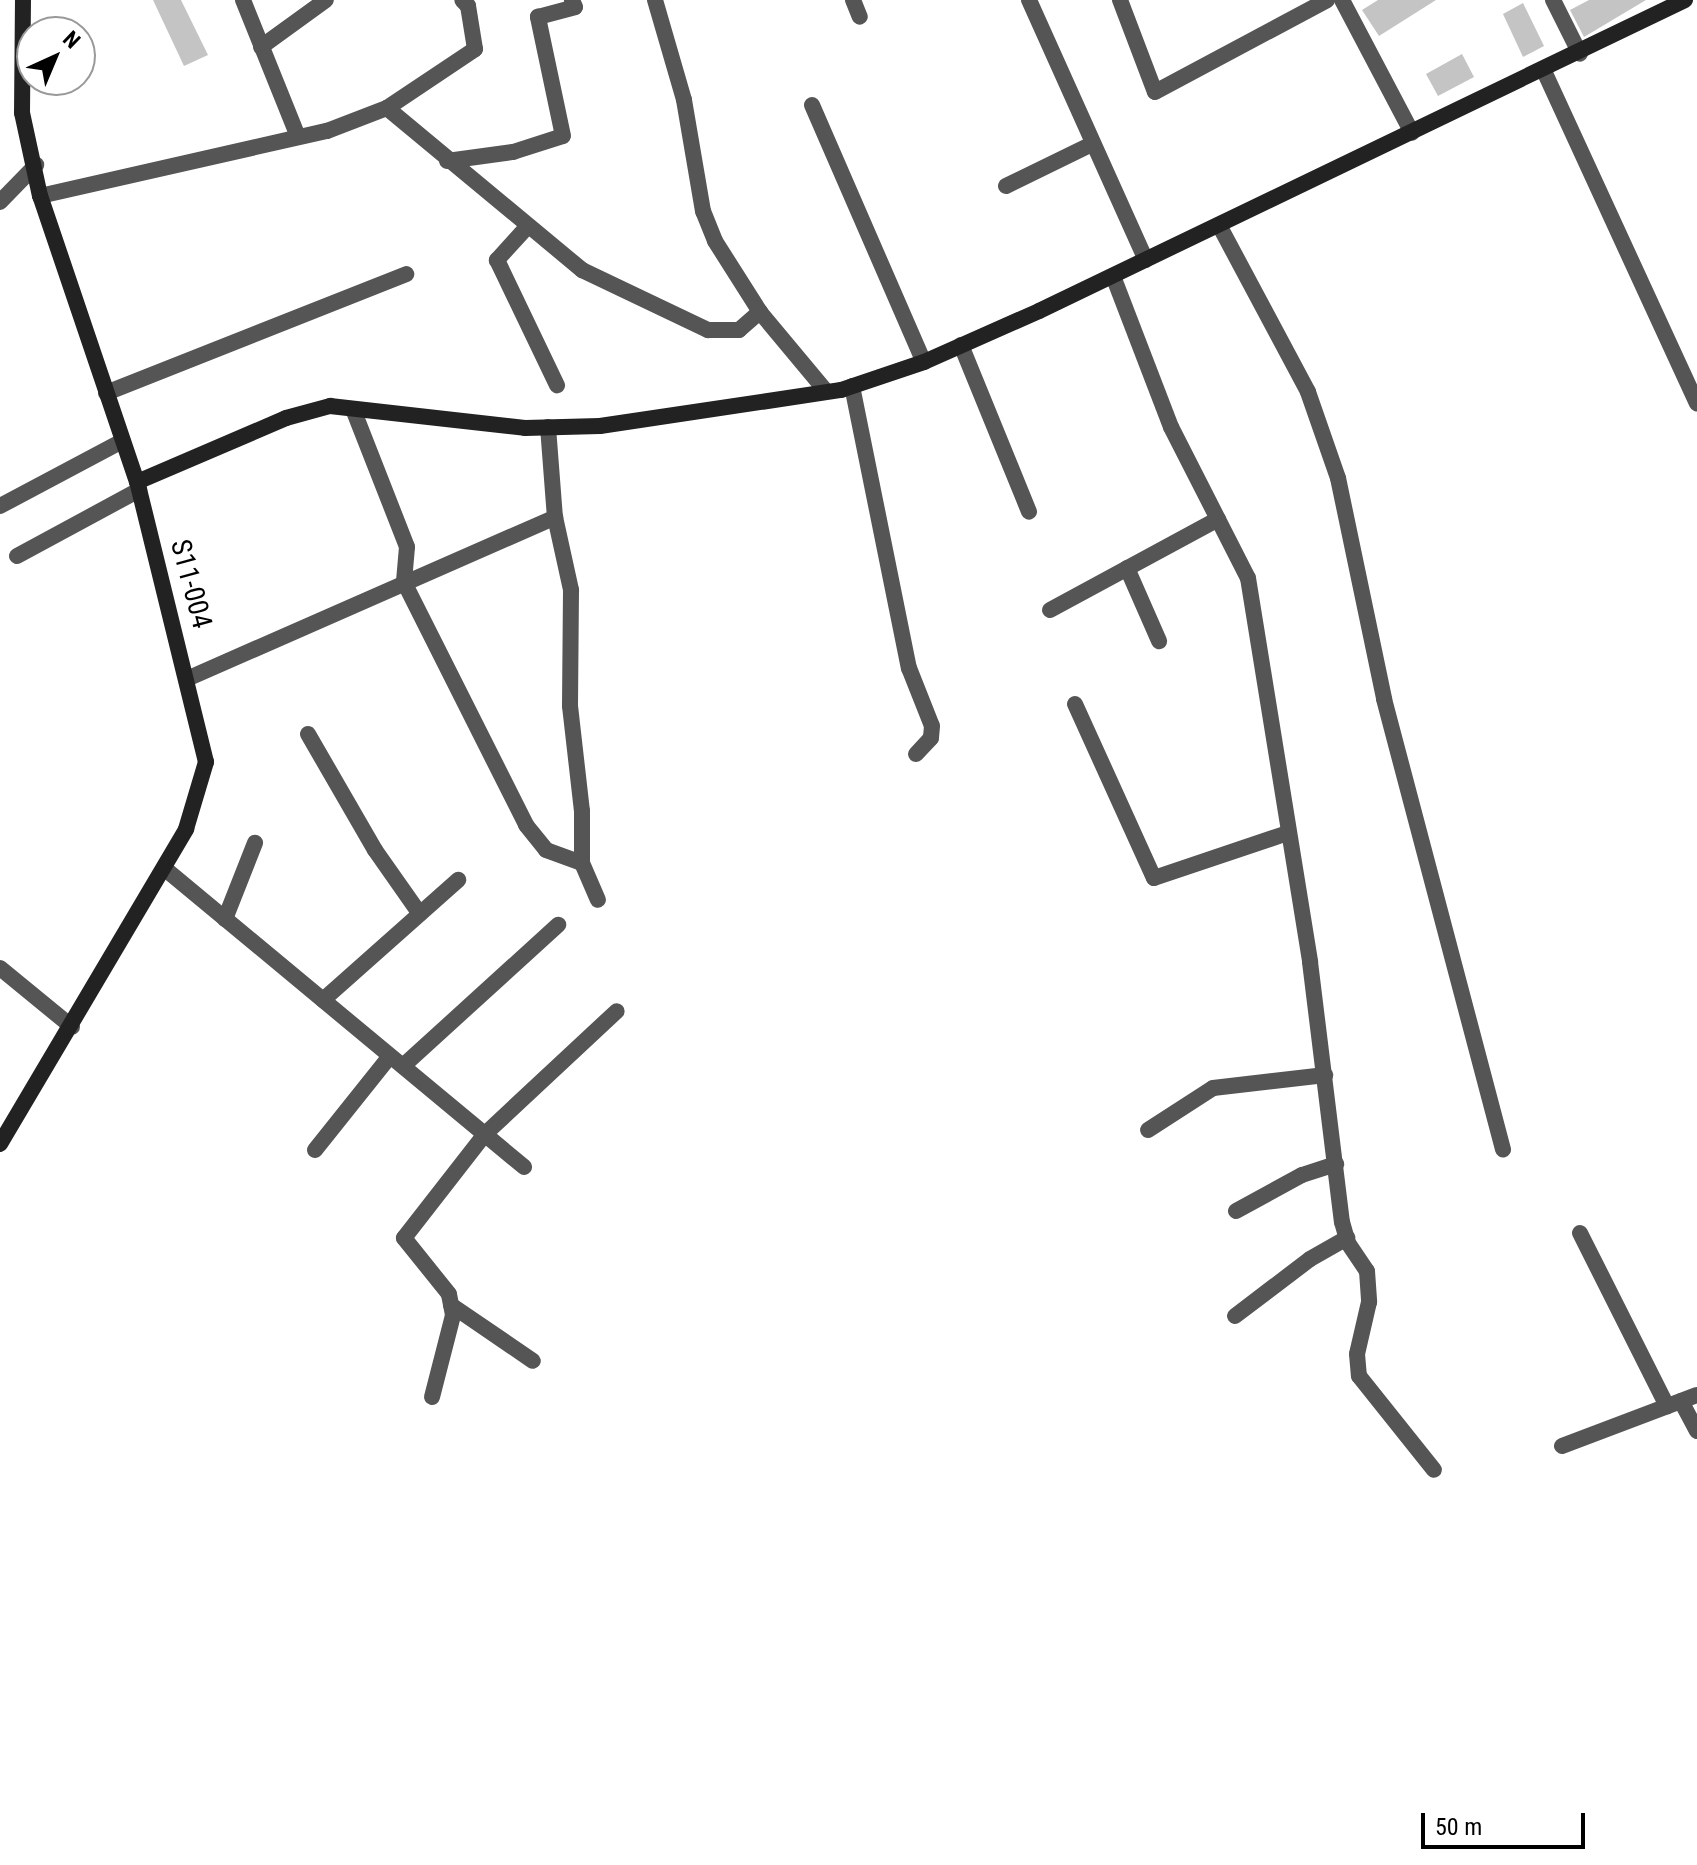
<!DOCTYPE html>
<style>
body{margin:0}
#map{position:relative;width:1697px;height:1865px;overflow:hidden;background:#fff;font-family:"Roboto Condensed",sans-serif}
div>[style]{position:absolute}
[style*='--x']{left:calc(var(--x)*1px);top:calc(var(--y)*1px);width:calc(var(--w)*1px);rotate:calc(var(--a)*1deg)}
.building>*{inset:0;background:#c4c4c4}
.street>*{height:16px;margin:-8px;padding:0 8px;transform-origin:8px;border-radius:8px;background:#555}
.secondary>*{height:16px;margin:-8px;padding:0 8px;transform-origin:8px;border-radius:8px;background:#222}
span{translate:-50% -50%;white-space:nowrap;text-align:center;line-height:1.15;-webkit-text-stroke:8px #fff;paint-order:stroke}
.street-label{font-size:28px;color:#000}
.north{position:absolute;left:16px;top:16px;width:80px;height:80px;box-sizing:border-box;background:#fff;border:2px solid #999;border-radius:50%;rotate:44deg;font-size:22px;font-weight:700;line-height:32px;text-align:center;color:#000}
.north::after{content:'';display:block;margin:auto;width:28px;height:36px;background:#000;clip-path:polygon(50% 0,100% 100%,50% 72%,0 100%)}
.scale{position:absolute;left:1421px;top:1813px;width:164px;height:36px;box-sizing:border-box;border:4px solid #000;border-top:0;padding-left:10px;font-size:24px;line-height:28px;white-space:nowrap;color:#000;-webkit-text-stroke:6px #fff;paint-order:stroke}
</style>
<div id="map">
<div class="building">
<i style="clip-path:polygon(153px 0,181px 0,208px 55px,184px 66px)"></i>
<i style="clip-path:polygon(1378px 0,1436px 0,1379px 36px,1362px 10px)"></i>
<i style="clip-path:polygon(1589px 0,1646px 0,1584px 37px,1570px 10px)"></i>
<i style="clip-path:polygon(1523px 3px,1544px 46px,1523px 57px,1503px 14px)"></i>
<i style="clip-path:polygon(1462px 54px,1474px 77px,1438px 96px,1426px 74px)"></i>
</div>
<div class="street">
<i style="--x:243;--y:0;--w:144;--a:68.1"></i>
<i style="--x:655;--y:0;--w:104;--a:73.8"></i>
<i style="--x:684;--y:100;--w:113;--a:80.3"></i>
<i style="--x:703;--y:211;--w:32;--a:68"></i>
<i style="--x:715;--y:241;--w:84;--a:57.6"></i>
<i style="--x:760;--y:312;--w:102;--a:50.2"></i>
<i style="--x:853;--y:0;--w:18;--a:68"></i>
<i style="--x:1029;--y:0;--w:285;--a:65.8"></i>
<i style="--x:1120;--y:0;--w:98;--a:69.2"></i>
<i style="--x:1155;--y:92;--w:195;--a:-28.1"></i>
<i style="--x:1342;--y:0;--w:150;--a:62.2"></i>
<i style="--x:1553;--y:0;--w:60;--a:63.4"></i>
<i style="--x:261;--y:47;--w:80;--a:-35.9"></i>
<i style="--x:1544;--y:71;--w:366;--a:65.3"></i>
<i style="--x:812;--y:105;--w:280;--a:66.5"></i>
<i style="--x:387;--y:108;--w:254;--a:39.7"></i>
<i style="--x:582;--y:270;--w:140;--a:25.5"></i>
<i style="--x:708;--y:330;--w:31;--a:0"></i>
<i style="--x:739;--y:330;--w:28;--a:-41"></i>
<i style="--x:447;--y:161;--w:67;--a:-7.8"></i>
<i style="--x:513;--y:152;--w:52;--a:-17.7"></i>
<i style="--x:563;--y:136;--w:122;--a:-101.9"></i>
<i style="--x:538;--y:17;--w:38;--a:-15"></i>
<i style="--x:575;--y:7;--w:8;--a:-113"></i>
<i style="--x:1006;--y:186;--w:96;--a:-26"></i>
<i style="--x:40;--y:196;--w:294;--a:-12.8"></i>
<i style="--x:327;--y:131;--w:64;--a:-21"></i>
<i style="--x:387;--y:108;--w:106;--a:-33.8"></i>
<i style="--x:475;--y:49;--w:44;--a:-99.2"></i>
<i style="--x:468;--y:6;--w:8;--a:-135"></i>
<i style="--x:0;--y:202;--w:52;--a:-45.8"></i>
<i style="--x:1219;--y:225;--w:189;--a:61.9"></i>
<i style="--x:1308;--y:392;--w:91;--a:70.8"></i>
<i style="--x:1338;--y:478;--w:226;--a:78.2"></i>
<i style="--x:1384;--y:699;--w:466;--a:75.2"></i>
<i style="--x:527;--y:227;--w:45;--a:132.3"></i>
<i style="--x:497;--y:260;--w:139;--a:64.4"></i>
<i style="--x:1113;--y:276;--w:162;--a:69"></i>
<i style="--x:1171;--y:427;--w:169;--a:63"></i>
<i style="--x:1248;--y:578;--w:389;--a:80.8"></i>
<i style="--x:1310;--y:962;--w:262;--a:83"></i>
<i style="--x:1342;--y:1222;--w:22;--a:74"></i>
<i style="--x:1348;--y:1243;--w:34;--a:56"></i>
<i style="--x:1367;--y:1271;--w:31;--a:86"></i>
<i style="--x:1369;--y:1302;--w:53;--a:103"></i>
<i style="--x:1357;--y:1354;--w:22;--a:85"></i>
<i style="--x:1359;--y:1376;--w:120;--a:51.4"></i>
<i style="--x:961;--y:345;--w:180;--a:67.8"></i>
<i style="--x:852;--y:386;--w:288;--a:78.6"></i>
<i style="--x:909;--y:668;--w:62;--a:68.4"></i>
<i style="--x:932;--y:726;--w:12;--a:95"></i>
<i style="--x:931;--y:738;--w:22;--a:133"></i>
<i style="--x:106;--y:393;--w:323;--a:-21.6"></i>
<i style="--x:353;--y:409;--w:148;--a:68.6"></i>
<i style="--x:407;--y:547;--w:35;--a:95"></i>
<i style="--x:404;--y:582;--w:272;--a:63.3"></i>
<i style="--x:526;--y:825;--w:32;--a:51"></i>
<i style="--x:546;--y:850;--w:38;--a:20"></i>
<i style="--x:548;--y:427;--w:90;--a:85.6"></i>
<i style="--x:555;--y:517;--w:75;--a:77.6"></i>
<i style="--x:571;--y:590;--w:116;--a:90.5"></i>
<i style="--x:570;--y:706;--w:106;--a:83.5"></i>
<i style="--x:582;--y:811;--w:52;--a:90"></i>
<i style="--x:582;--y:863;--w:40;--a:66.6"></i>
<i style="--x:0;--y:506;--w:138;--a:-28"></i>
<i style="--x:17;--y:556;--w:139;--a:-28.4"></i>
<i style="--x:1127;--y:568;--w:80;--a:66.3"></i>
<i style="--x:1050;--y:610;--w:191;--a:-28.4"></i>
<i style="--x:189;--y:678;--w:400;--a:-23.7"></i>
<i style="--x:1075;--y:704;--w:191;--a:65.6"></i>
<i style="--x:1154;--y:878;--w:141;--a:-18.6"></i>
<i style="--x:308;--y:734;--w:134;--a:60"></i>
<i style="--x:375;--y:850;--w:78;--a:54.9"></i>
<i style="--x:164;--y:868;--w:468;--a:39.7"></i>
<i style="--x:225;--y:919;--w:82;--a:-68.5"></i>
<i style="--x:0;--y:968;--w:93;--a:39.3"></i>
<i style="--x:323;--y:1000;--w:181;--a:-41.6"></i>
<i style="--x:403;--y:1066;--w:210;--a:-42.3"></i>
<i style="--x:1148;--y:1130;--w:77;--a:-32.9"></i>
<i style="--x:1213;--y:1088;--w:113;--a:-6.6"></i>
<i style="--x:315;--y:1150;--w:120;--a:-51.4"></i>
<i style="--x:1236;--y:1211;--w:75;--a:-28.6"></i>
<i style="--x:1302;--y:1175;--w:36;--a:-18"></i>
<i style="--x:1580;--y:1233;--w:194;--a:63.3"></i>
<i style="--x:451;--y:1305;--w:99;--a:34.3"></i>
<i style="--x:1235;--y:1316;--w:94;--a:-37.2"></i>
<i style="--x:1310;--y:1259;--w:43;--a:-29.6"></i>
<i style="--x:432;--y:1397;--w:85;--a:-75.6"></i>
<i style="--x:453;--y:1315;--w:21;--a:-101"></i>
<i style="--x:449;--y:1294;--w:72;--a:-128.8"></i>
<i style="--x:404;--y:1238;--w:132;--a:-52.1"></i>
<i style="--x:485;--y:1134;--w:180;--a:-43"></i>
<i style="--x:1681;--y:1401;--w:34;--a:62"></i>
<i style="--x:1562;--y:1446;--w:144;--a:-20.7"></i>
</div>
<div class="secondary">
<i style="--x:137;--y:482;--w:162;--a:-23.2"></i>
<i style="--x:286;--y:418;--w:46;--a:-15.3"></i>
<i style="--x:330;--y:406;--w:196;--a:6.4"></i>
<i style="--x:525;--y:428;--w:75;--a:-1.5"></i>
<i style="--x:600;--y:426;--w:244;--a:-8.5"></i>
<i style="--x:841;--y:390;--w:88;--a:-18.6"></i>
<i style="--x:924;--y:362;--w:126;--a:-23.9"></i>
<i style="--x:1039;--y:311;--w:717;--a:-25.71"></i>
<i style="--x:0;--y:1144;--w:366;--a:-59.4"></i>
<i style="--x:186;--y:829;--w:70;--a:-73.4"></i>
<i style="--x:206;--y:762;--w:288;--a:-103.8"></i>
<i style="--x:137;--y:482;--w:302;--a:-108.7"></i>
<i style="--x:40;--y:196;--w:85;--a:-102.2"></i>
<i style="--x:22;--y:113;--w:113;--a:-89.5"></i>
</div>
<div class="street-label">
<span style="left:191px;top:584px;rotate:75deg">S11-004</span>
</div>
<div class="north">N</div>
<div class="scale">50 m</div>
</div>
